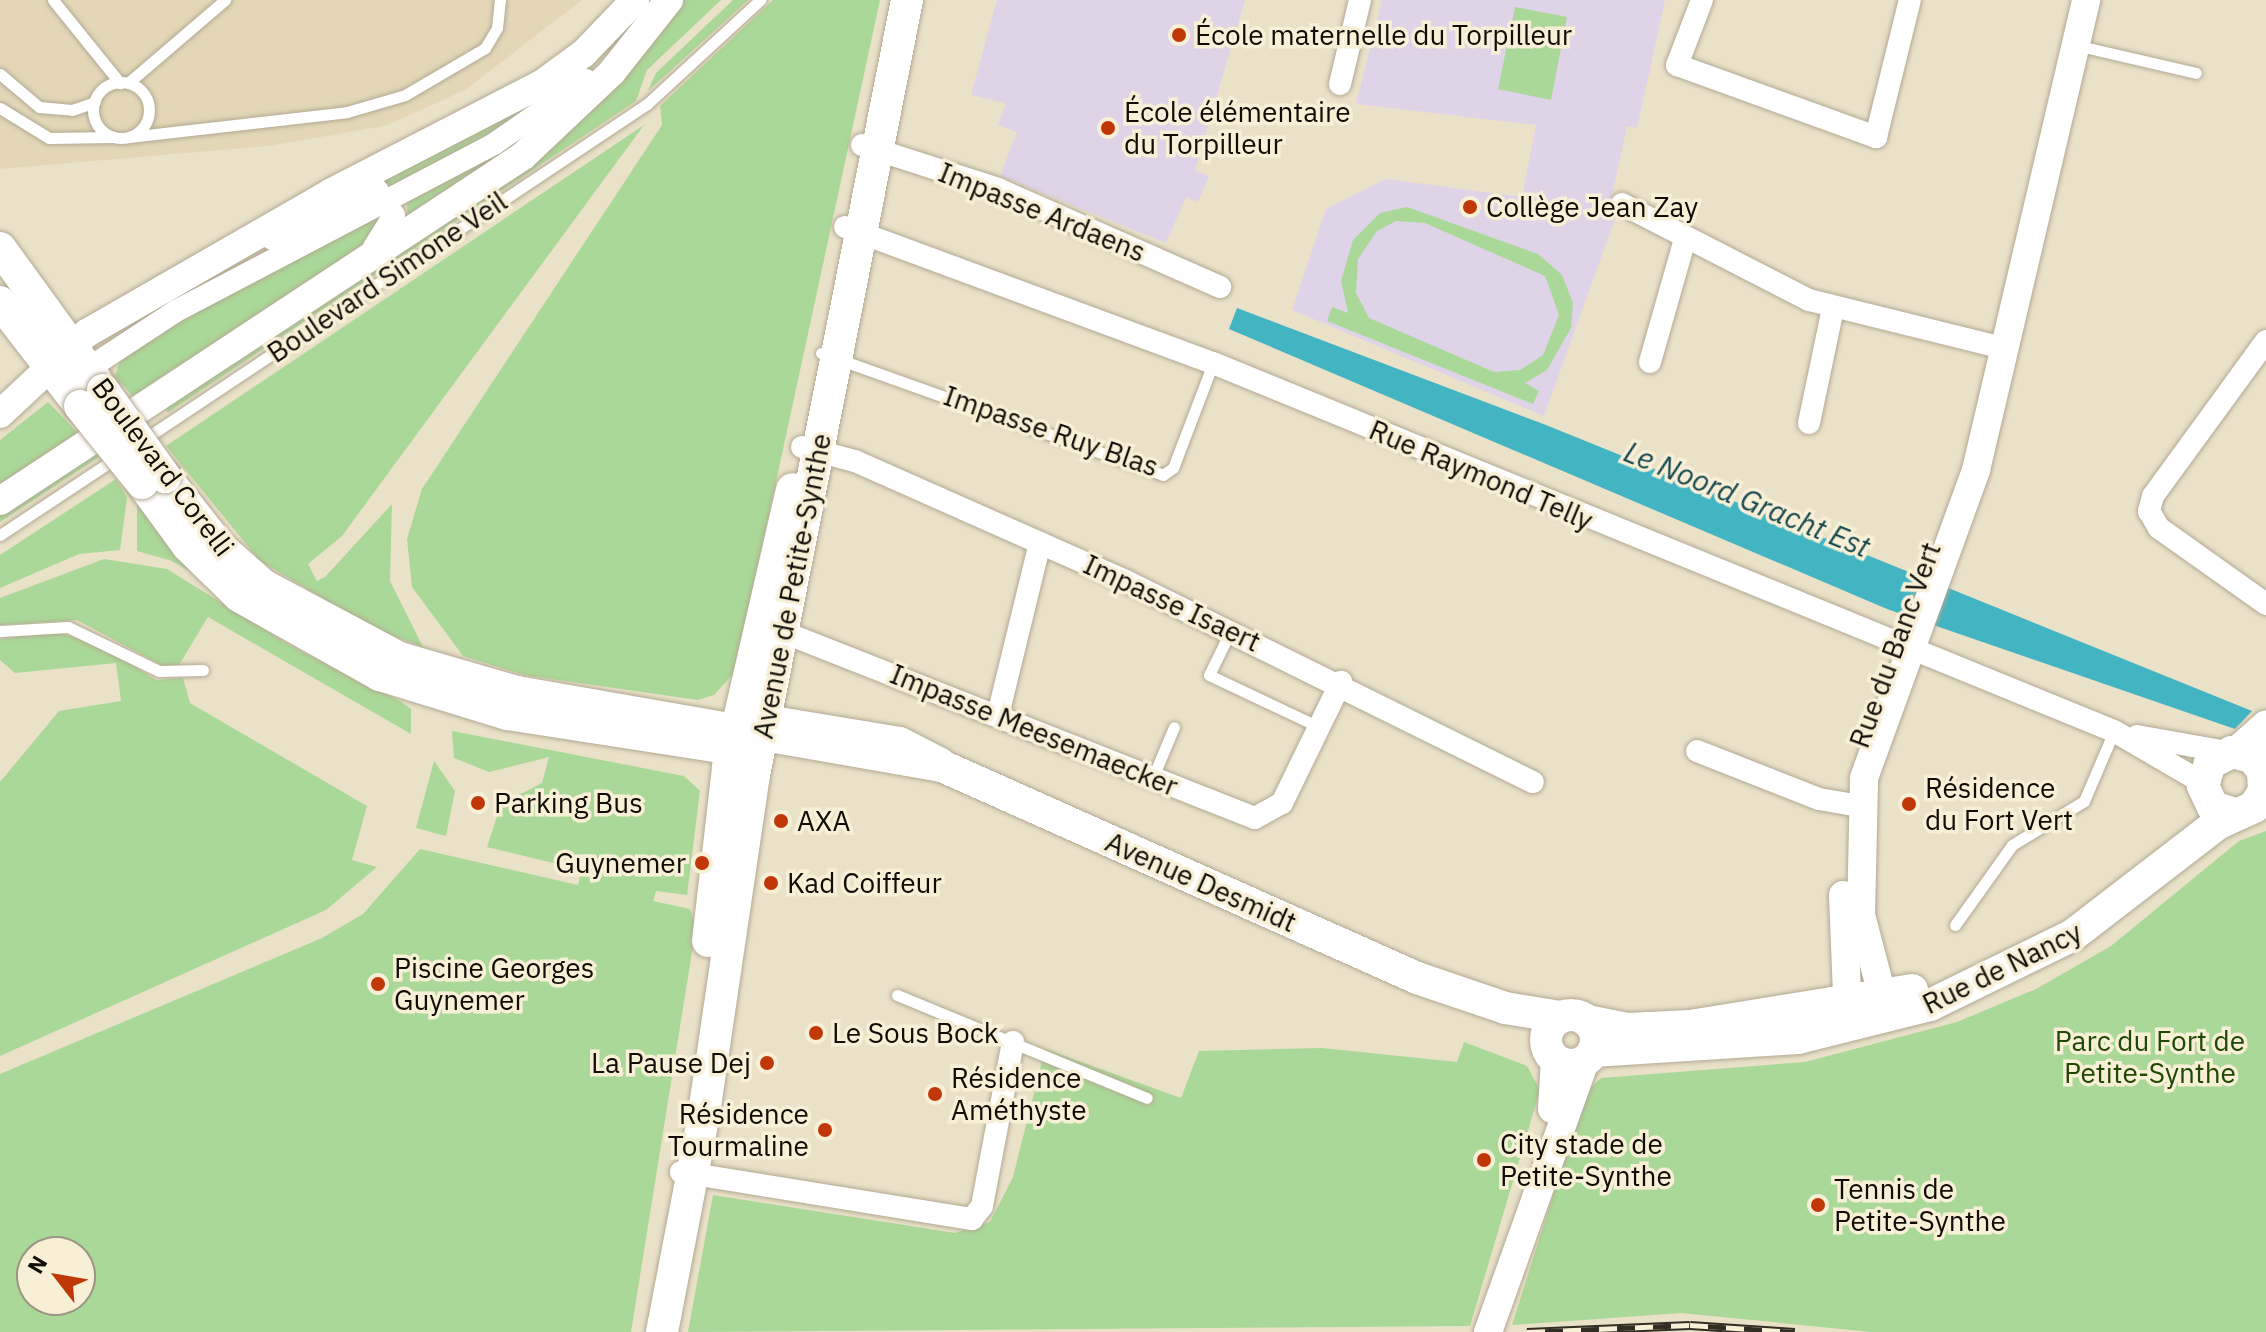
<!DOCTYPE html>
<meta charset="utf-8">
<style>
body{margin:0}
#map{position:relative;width:2266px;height:1332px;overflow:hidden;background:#eae1c9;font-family:"IBM Plex Sans",sans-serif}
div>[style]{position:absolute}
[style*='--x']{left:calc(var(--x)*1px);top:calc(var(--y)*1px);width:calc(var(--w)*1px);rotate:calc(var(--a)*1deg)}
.built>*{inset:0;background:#e3d7b8}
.education>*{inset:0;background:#dfd3e7}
.green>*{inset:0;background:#aad898}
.water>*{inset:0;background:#43b4c2}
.roads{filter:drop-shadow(0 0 2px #b2a992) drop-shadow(0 0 2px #b2a992)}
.service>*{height:11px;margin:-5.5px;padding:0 5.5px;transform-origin:5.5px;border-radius:5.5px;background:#fff}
.service>.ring{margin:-5.5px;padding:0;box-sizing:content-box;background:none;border:11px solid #fff;border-radius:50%}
.minor>*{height:22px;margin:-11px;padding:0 11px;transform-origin:11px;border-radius:11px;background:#fff}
.tertiary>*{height:28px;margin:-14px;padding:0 14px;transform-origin:14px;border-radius:14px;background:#fff}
.secondary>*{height:32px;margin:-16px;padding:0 16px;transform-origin:16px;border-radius:16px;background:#fff}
.secondary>.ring{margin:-16px;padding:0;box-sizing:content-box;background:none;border:32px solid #fff;border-radius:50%}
.rail>*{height:9px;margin-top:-4.5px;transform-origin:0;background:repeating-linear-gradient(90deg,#f7efd6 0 18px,#322e24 0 36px);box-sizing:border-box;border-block:2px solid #322e24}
.bridges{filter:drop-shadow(0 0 2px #b2a992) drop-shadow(0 0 2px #b2a992)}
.secondary-bridge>*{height:32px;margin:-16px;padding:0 16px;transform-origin:16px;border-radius:16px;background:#fff}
.dots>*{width:22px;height:22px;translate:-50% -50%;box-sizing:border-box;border:4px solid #f7efd6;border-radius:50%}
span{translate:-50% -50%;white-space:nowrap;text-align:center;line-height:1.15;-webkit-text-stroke:7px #f7efd6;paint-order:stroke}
.poi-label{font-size:28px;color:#100d06}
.left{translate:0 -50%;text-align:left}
.right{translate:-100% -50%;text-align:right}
.street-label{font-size:28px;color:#100d06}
.park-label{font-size:28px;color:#1e4803}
.water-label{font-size:30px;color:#184a4f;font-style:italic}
.north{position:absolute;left:16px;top:1236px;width:80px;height:80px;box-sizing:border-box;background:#f7efd6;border:2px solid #9b9583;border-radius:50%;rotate:301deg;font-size:22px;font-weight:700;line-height:32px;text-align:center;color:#100d06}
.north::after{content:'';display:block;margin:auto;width:28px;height:36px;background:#c03807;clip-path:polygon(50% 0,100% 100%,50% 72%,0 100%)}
</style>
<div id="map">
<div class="built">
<i style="clip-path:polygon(0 0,582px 0,465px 90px,385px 126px,268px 146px,0 169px)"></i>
</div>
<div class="education">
<i style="clip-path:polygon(997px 0,1245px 0,1195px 170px,1209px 176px,1198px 202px,1186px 197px,1166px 243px,1000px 176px,1017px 132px,998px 125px,1006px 103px,971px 95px)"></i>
<i style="clip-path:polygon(1382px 0,1665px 0,1637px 128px,1627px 126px,1609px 209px,1617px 213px,1544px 416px,1292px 310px,1326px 209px,1386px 179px,1522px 197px,1536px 125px,1356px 104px)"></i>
</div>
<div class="green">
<i style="clip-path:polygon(648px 0,655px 0,629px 31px,560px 95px,398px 188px,379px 181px)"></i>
<i style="clip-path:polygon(679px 0,721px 0,647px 70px,636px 101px,167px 413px,166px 402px,476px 195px)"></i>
<i style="clip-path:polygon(733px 0,748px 0,648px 91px,656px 73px)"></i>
<i style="clip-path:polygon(773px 0,880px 0,735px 672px,714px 695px,698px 700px,524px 675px,463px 656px,412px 587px,407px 539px,422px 489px,662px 125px,660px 106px)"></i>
<i style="clip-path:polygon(1515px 7px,1567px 17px,1551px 100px,1498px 89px)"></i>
<i style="clip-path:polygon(544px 125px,408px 223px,407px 201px)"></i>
<i style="clip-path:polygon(644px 125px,342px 536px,308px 564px,317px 581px,325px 577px,392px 504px,390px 581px,423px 647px,373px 628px,260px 561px,166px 446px)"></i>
<i style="clip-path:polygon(evenodd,1407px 207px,1538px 254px,1562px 275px,1573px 303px,1571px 328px,1547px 370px,1525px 383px,1539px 391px,1533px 404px,1327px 321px,1332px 307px,1348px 313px,1341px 281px,1353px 240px,1380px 213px,1407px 207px,1396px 221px,1425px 223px,1545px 276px,1559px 315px,1543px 355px,1520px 370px,1494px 372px,1369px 318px,1356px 293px,1358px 259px,1377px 231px,1396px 221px)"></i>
<i style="clip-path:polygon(380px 208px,380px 233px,135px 399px,115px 376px,123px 352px)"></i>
<i style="clip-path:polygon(48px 402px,78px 433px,0 487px,0 440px)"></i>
<i style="clip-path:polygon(95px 452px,99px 457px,0 522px,0 515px)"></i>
<i style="clip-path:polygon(116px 479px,127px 498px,120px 550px,79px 554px,0 588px,0 555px)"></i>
<i style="clip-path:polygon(137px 491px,237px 599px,172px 561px,137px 551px)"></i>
<i style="clip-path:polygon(104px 559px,167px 569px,291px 646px,400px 701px,411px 709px,411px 734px,208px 617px,179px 665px,165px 667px,77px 620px,0 625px,0 598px)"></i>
<i style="clip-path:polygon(57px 632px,106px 648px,156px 680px,183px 678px,190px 703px,367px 806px,352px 860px,377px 867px,326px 910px,0 1056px,0 782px,59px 711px,121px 701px,116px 663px,15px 673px,0 660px,0 639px)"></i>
<i style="clip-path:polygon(evenodd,452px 731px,684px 776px,700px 791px,687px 895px,656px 891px,653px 901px,690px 909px,696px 927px,631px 1332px,0 1332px,0 1074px,322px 938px,363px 914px,420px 849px,578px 885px,581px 872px,574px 868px,487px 847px,501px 804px,542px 783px,549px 757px,489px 772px,454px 758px,452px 731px,32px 1252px,80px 1252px,80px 1300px,32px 1300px,32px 1252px)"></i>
<i style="clip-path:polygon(434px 761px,455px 791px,446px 836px,416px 828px)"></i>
<i style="clip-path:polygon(2266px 831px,2266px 1332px,1872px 1332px,1681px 1313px,1512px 1325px,1586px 1092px,1601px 1078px,1805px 1062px,1957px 1022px,2036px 989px,2111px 946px,2239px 841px)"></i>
<i style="clip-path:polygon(1464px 1042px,1527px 1066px,1540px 1090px,1470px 1326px,688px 1332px,713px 1195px,955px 1233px,990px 1222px,1013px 1177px,1045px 1049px,1181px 1098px,1199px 1051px,1322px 1048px,1457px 1062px)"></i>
</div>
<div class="water">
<i style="clip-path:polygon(1237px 308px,1546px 425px,2252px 711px,2235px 729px,1887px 609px,1229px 329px)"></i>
</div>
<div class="roads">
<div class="service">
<i style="--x:53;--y:0;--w:107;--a:51.1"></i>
<i style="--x:2075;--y:45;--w:124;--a:13"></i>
<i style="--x:0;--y:74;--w:51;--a:40.2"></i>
<i style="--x:39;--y:107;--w:33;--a:5"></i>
<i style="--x:72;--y:110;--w:24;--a:-19"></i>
<i class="ring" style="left:93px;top:82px;width:45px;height:45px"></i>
<i style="--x:128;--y:83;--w:128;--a:-40.6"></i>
<i style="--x:0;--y:108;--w:57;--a:31.5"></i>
<i style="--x:49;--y:138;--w:65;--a:-0.9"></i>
<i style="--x:129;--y:137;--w:219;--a:-6.5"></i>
<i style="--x:347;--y:112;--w:60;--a:-16.3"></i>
<i style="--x:405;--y:95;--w:93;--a:-30.4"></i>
<i style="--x:485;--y:48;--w:23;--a:-59"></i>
<i style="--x:497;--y:28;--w:28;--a:-84"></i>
<i style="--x:821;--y:353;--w:363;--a:19.6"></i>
<i style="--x:1163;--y:475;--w:12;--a:-35"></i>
<i style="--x:1173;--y:468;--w:112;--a:-69.1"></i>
<i style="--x:143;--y:440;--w:606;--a:-33.69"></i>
<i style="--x:647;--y:104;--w:154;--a:-42.6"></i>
<i style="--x:0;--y:535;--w:143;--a:-33.6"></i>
<i style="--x:1231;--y:630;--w:50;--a:116.1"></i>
<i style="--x:1209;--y:675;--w:122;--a:25.3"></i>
<i style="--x:0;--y:631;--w:68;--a:-3.4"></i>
<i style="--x:68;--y:627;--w:101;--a:25.8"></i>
<i style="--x:159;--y:671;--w:44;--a:-1.3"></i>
<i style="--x:1153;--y:777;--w:54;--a:-67.2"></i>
<i style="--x:1955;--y:925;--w:98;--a:-54.5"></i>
<i style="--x:2012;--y:845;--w:84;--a:-31.4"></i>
<i style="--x:2084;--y:801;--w:76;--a:-66.8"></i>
<i style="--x:897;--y:995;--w:270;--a:22.4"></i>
</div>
<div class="minor">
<i style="--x:1702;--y:0;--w:70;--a:111"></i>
<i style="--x:1677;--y:65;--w:212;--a:19.9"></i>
<i style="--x:1876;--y:137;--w:141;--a:-76.1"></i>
<i style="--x:1340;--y:84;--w:86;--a:-76.6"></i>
<i style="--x:862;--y:145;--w:143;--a:17.9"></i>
<i style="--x:998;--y:189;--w:243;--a:23.8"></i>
<i style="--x:1622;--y:204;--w:210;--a:27.2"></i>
<i style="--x:1809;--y:300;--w:204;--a:13.9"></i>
<i style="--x:845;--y:227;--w:392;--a:20.3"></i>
<i style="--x:1213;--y:363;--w:973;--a:22.22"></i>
<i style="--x:2114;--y:731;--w:103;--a:30.3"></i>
<i style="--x:272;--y:239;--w:116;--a:-25"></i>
<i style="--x:377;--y:190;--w:30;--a:56"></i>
<i style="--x:394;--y:215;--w:38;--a:122"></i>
<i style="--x:2266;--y:341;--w:192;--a:126.1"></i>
<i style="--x:2153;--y:496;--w:16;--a:105"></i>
<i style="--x:2149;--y:511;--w:20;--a:60"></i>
<i style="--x:2159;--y:528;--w:131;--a:35.4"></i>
<i style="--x:1650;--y:362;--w:128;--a:-74.1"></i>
<i style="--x:77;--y:376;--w:118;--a:-33.3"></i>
<i style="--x:176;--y:311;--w:359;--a:-27.7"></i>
<i style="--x:494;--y:144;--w:112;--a:-34.8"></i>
<i style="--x:1809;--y:423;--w:117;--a:-78.2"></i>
<i style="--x:802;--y:447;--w:55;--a:14.8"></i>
<i style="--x:855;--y:461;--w:294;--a:23.9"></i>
<i style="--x:1124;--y:580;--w:456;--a:26.3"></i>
<i style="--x:783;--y:632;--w:507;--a:21.51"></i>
<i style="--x:1255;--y:818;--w:31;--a:-29"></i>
<i style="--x:1282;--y:803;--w:135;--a:-64"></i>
<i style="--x:998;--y:715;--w:177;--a:-76.3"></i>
<i style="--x:2137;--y:736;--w:90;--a:10.2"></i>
<i style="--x:1697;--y:751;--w:131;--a:21.5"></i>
<i style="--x:1819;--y:799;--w:42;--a:9.7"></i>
<i style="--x:681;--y:1172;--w:295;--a:9.2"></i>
<i style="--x:972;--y:1219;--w:16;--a:-52"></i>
<i style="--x:982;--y:1206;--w:167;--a:-79.3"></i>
</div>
<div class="tertiary">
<i style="--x:0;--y:414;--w:119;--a:-43"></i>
<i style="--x:87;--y:333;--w:280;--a:-29.9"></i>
<i style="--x:330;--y:193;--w:240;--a:-27.3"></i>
<i style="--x:543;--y:83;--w:51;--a:-36.2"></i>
<i style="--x:584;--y:53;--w:74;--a:-46.1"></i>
<i style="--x:0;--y:501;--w:627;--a:-33.41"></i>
<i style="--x:523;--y:156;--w:122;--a:-43.3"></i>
<i style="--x:612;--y:72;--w:92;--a:-51.6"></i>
<i style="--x:767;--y:719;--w:135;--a:9.4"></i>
<i style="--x:900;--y:741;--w:46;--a:27.1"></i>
<i style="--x:1843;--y:895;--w:126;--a:87.7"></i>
<i style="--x:1887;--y:1014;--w:102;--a:-104.7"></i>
<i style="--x:1861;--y:915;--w:137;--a:-88.7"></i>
<i style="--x:1864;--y:778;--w:328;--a:-70"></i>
<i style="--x:1976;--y:470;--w:483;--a:-76.8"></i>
<i style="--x:1552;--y:1109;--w:50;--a:-86.6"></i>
<i style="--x:1488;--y:1332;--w:290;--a:-70.3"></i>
</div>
<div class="secondary">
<i style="--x:0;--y:248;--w:175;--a:54"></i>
<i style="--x:0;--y:302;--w:131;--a:52.4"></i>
<i style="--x:165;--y:477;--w:89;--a:51.8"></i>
<i style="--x:220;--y:547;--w:57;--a:41.5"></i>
<i style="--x:263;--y:585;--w:155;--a:28.1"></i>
<i style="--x:400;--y:658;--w:122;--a:16.2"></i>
<i style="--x:517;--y:692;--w:431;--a:9.9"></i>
<i style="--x:942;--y:766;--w:520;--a:24.05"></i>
<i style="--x:1417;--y:978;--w:93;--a:18.8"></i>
<i style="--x:1505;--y:1008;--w:56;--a:9.3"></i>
<i style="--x:142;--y:483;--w:78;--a:53.9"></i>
<i style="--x:188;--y:546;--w:71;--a:44.4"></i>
<i style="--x:239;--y:596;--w:162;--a:29.3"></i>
<i style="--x:380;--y:675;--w:133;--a:17.1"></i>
<i style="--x:507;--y:714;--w:249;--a:8.8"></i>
<i style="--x:2238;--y:752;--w:38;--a:-42"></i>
<i style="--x:708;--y:941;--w:175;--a:-83.4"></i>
<i style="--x:728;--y:767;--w:285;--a:-77"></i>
<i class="ring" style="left:1546px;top:1015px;width:18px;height:18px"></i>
<i style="--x:1587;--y:1021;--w:41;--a:11.3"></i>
<i style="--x:1627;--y:1029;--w:63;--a:-2.7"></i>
<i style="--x:1690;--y:1026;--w:225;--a:-9.2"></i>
<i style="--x:1593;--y:1051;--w:205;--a:-3.6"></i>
<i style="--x:1798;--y:1038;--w:136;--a:-14"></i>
<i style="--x:1930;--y:1005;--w:159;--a:-26.1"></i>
<i style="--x:2073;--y:935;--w:182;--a:-37.6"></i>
<i style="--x:2217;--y:824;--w:41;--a:-24.7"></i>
<i style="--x:2254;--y:807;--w:19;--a:-58"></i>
<i style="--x:2264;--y:791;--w:20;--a:-93"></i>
<i style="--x:2263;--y:771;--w:18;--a:-128"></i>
<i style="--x:2252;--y:757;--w:21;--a:-166"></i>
<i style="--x:2232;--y:752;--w:25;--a:153"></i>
<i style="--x:2210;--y:763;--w:24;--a:107"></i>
<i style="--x:2203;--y:786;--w:23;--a:65"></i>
<i style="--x:2213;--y:807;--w:22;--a:18"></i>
<i style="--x:662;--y:1332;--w:216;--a:-79.1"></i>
<i style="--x:703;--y:1120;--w:344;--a:-81.6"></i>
<i style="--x:753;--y:780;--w:795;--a:-78.83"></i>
</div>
</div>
<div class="rail">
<i style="--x:1527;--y:1332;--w:163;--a:-2.5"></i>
<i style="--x:1690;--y:1325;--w:105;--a:3.8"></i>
</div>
<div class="bridges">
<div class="secondary-bridge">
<i style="--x:103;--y:390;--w:107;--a:54.5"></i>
<i style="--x:80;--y:406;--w:99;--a:51.2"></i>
</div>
</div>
<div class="dots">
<i style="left:1179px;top:35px;background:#c03807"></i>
<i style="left:1108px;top:128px;background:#c03807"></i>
<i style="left:1470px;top:207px;background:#c03807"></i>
<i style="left:478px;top:803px;background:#c03807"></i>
<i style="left:1909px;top:804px;background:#c03807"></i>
<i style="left:781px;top:821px;background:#c03807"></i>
<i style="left:702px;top:863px;background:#c03807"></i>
<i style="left:771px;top:883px;background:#c03807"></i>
<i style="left:378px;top:984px;background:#c03807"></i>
<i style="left:816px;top:1033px;background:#c03807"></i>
<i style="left:767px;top:1063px;background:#c03807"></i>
<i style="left:935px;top:1094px;background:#c03807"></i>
<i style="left:825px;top:1130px;background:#c03807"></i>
<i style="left:1484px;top:1160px;background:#c03807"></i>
<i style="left:1818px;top:1205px;background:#c03807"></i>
</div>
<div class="poi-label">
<span class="left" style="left:1195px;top:35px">École maternelle du Torpilleur</span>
<span class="left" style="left:1124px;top:128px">École élémentaire<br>du Torpilleur</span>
<span class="left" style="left:1486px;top:207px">Collège Jean Zay</span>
<span class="left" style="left:1925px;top:804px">Résidence<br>du Fort Vert</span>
<span class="left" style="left:494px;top:803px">Parking Bus</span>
<span class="left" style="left:797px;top:821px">AXA</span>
<span class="right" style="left:686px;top:863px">Guynemer</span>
<span class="left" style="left:787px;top:883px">Kad Coiffeur</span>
<span class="left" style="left:394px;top:984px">Piscine Georges<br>Guynemer</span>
<span class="left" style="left:832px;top:1033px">Le Sous Bock</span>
<span class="right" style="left:751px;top:1063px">La Pause Dej</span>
<span class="left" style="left:951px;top:1094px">Résidence<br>Améthyste</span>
<span class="right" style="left:809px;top:1130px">Résidence<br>Tourmaline</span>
<span class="left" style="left:1500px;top:1160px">City stade de<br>Petite-Synthe</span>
<span class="left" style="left:1834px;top:1205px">Tennis de<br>Petite-Synthe</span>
</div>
<div class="street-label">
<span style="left:1042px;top:212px;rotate:22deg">Impasse Ardaens</span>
<span style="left:387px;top:277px;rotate:-34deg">Boulevard Simone Veil</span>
<span style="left:1051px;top:431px;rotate:19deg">Impasse Ruy Blas</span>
<span style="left:163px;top:467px;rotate:53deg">Boulevard Corelli</span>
<span style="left:1481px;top:475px;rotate:23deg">Rue Raymond Telly</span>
<span style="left:792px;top:586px;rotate:-79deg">Avenue de Petite-Synthe</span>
<span style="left:1172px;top:603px;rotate:25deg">Impasse Isaert</span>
<span style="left:1895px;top:645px;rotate:-70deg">Rue du Banc Vert</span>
<span style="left:1034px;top:730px;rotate:22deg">Impasse Meesemaecker</span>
<span style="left:1201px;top:882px;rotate:24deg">Avenue Desmidt</span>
<span style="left:2002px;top:968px;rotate:-26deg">Rue de Nancy</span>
</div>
<div class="park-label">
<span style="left:2150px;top:1057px">Parc du Fort de<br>Petite-Synthe</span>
</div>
<div class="water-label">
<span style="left:1747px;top:499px;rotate:22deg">Le Noord Gracht Est</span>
</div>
<div class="north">N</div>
</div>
